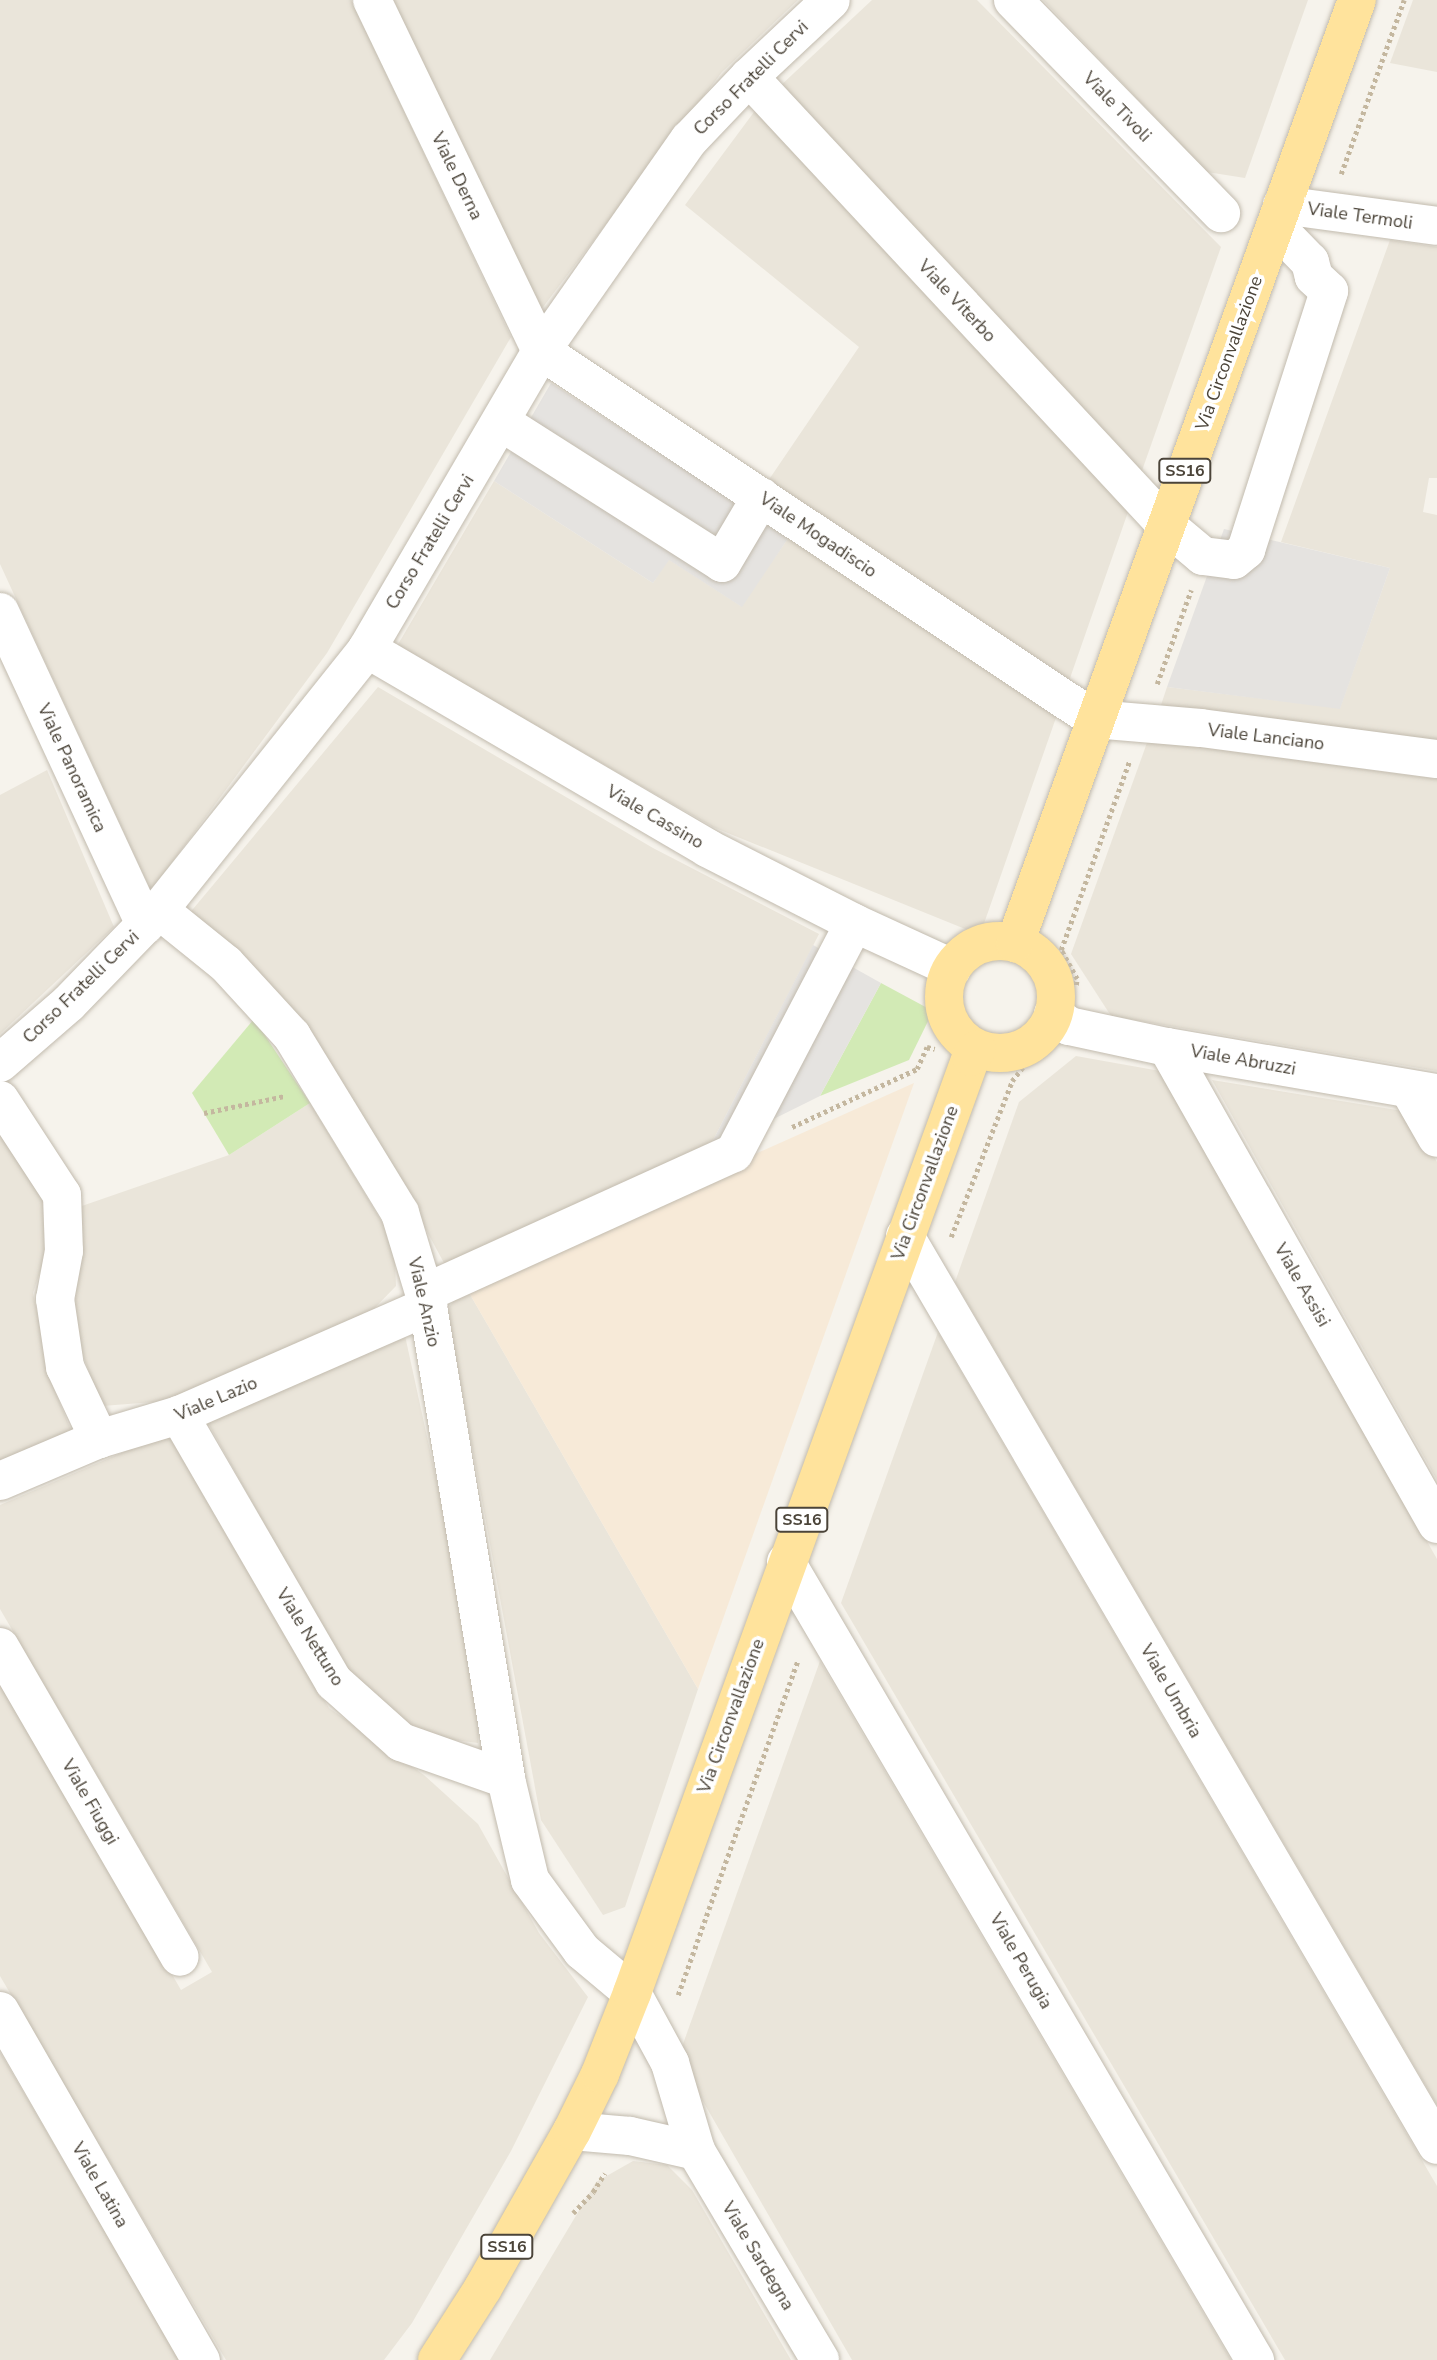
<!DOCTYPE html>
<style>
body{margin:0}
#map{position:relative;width:1437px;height:2360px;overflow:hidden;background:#f6f3ec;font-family:"Nunito Sans",sans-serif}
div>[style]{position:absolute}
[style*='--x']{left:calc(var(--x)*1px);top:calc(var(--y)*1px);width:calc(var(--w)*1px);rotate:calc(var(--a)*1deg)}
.residential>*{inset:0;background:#eae5da}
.commercial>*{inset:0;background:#f7ead8}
.green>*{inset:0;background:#d2eab5}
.parking>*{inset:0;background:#e5e3e0}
.path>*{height:4.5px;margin-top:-2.25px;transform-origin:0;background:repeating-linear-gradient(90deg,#c4b79f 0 3.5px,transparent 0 7px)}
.roads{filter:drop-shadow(0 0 2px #c2bbae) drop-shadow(0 0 2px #c2bbae)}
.minor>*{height:38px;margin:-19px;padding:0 19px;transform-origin:19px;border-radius:19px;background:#fff}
.major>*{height:38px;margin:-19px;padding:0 19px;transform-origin:19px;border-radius:19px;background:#ffe39c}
.major>.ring{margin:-19px;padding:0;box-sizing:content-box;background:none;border:38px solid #ffe39c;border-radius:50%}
span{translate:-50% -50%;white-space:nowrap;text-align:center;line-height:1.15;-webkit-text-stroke:7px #fff;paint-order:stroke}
.shield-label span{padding:2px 5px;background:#fff;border:2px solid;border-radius:5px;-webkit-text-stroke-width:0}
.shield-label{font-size:16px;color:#4b4439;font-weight:700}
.street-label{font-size:18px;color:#4b4439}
</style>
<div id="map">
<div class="residential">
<i style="clip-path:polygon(0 0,351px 0,511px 337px,327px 653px,151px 891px,0 564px)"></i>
<i style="clip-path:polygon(389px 0,798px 0,722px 72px,540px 311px)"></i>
<i style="clip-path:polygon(872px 0,977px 0,1221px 247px,1139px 479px,778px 88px)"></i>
<i style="clip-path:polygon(1043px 0,1308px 0,1245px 178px,1207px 172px)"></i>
<i style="clip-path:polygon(1413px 0,1437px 0,1437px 72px,1390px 63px)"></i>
<i style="clip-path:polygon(757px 108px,1128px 512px,1069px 681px,768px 481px,859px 347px,685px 205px)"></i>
<i style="clip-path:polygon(1390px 240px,1437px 247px,1437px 478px,1429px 478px,1423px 512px,1437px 515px,1437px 743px,1161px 705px,1167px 687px,1340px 708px,1390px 568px,1281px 542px)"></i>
<i style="clip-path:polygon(494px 481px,653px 583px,668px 559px,741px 606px,789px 537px,1058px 712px,980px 935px,713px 827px,397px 646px)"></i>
<i style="clip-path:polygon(378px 687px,653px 848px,819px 934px,707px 1152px,449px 1272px,372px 1131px,188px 915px)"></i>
<i style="clip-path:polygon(1148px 740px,1437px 779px,1437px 1071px,1111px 1016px,1071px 954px)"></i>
<i style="clip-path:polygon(47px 770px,114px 927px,0 1034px,0 795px)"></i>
<i style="clip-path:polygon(1076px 1056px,1160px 1071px,1437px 1559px,1437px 2105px,955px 1282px,1019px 1102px)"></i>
<i style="clip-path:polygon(1212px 1080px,1409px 1112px,1437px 1162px,1437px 1480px)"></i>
<i style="clip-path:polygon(310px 1103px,394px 1242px,396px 1286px,358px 1325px,180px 1400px,102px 1406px,74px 1332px,79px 1207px,229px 1155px)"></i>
<i style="clip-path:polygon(0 1131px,44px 1192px,49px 1245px,33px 1293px,52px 1384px,73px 1435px,0 1466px)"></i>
<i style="clip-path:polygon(464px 1284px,698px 1689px,625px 1907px,603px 1915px,541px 1820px,447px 1311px)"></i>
<i style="clip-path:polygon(404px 1331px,480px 1680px,478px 1743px,416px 1735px,356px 1688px,204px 1416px)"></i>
<i style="clip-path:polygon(938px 1332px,1437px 2186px,1437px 2360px,1285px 2360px,841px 1603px)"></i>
<i style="clip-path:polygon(168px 1433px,329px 1708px,424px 1775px,478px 1824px,539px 1933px,588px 1997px,511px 2151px,412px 2323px,384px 2360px,226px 2360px,0 1976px,0 1676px,181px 1990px,212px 1972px,0 1609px,0 1505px)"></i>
<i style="clip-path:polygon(820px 1661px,1231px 2360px,852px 2360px,678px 2058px)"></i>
<i style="clip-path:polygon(0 2052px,180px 2360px,0 2360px)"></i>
<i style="clip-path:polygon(633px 2161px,667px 2165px,692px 2190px,791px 2360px,490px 2360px,596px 2182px)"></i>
</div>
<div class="commercial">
<i style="clip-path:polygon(914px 1083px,698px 1689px,464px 1284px)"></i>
</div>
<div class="green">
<i style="clip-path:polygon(881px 983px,933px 1011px,909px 1060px,820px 1096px)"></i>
<i style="clip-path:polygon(254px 1019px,310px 1103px,229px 1155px,192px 1093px)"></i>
</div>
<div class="parking">
<i style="clip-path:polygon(551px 383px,789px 537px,742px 607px,669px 560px,653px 583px,494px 481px)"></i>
<i style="clip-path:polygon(1224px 529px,1390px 568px,1340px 709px,1167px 687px)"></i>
<i style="clip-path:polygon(813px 945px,881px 983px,820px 1096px,707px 1152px)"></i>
</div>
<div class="path">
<i style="--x:1341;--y:174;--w:185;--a:-70.1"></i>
<i style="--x:1157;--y:684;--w:100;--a:-70.1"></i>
<i style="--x:1076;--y:985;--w:6;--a:-81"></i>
<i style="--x:1077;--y:979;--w:33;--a:-119"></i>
<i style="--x:1061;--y:950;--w:200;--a:-70.1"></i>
<i style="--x:1012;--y:1057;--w:19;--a:0"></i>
<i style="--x:204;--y:1113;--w:83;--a:-11.9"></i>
<i style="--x:792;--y:1127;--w:138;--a:-24.9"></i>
<i style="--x:917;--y:1069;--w:24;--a:-66"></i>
<i style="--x:927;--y:1047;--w:8;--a:14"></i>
<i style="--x:951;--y:1237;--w:168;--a:-68.6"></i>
<i style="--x:1012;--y:1081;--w:31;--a:-52"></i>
<i style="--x:1031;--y:1057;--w:13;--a:-4"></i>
<i style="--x:678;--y:1995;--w:356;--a:-70.3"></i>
<i style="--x:573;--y:2213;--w:29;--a:-46"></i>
<i style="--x:593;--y:2192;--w:22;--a:-58"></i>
</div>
<div class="roads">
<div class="minor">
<i style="--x:372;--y:0;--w:390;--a:64.3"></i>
<i style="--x:541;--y:351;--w:664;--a:33.64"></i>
<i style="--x:1094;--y:719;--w:107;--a:4.8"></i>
<i style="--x:1201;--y:728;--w:238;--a:7.5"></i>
<i style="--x:1013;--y:0;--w:298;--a:45.7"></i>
<i style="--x:749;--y:77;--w:612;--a:47.05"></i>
<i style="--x:1166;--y:525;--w:48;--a:40"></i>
<i style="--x:1203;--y:556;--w:31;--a:7"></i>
<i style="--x:1234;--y:560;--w:16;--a:-40"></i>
<i style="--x:1246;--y:550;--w:272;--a:-72.2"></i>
<i style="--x:1329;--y:291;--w:21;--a:-137"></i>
<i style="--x:1314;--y:277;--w:16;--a:-105"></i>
<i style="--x:1310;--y:262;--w:50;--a:-134.2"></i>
<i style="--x:1282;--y:205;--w:156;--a:7.7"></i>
<i style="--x:501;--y:422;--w:262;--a:32.5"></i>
<i style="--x:722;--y:563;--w:77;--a:-59.4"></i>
<i style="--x:0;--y:612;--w:345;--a:65.1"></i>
<i style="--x:367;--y:649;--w:394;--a:30.3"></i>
<i style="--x:707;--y:848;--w:165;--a:27"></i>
<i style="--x:854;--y:923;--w:108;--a:24.7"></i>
<i style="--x:159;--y:910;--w:86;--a:38.9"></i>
<i style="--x:226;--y:964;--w:98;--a:47.5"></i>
<i style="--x:292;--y:1036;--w:207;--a:58.6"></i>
<i style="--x:400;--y:1213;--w:97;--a:73.2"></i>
<i style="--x:428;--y:1306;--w:479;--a:80.6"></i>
<i style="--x:506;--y:1779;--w:104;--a:76.6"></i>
<i style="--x:530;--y:1880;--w:88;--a:53.8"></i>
<i style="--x:582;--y:1951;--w:65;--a:40"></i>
<i style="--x:632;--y:1993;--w:80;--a:61.5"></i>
<i style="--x:670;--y:2063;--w:92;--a:73.5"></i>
<i style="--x:696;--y:2151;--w:243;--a:59.3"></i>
<i style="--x:1053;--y:1014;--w:20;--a:37"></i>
<i style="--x:1069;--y:1026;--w:100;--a:12.1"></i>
<i style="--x:1167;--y:1047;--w:274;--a:9.7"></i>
<i style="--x:1167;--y:1047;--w:548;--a:60.49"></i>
<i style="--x:0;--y:1063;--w:91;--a:-41"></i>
<i style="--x:69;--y:1003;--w:129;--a:-45.9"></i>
<i style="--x:159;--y:910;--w:334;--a:-51.4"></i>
<i style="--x:367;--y:649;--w:345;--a:-59.7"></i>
<i style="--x:541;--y:351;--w:258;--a:-55"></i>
<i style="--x:689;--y:140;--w:87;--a:-46.4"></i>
<i style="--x:749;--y:77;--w:112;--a:-43.2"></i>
<i style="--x:1409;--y:1089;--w:56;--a:60.3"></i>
<i style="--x:0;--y:1100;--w:113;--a:56.9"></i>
<i style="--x:62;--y:1195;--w:56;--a:88"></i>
<i style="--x:64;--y:1251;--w:49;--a:100.6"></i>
<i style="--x:55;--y:1299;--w:69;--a:81.6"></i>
<i style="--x:65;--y:1367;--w:80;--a:64.7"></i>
<i style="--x:905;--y:1236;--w:1053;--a:59.66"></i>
<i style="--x:425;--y:1293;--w:339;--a:-24.4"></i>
<i style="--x:734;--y:1153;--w:259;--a:-62.4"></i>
<i style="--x:179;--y:1415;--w:309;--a:59.9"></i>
<i style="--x:334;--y:1682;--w:90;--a:41.8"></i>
<i style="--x:401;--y:1742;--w:111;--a:19.4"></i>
<i style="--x:0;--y:1481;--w:108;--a:-23"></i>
<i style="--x:99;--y:1439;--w:84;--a:-16.7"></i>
<i style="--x:179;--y:1415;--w:272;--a:-23.6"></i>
<i style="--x:786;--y:1562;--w:926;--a:59.56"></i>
<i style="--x:0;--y:1647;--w:358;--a:59.9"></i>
<i style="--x:0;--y:2011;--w:403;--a:60.1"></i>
<i style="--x:572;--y:2131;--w:58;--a:4.9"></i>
<i style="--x:630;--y:2136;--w:68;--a:12.8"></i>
</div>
<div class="major">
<i class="ring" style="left:944px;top:941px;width:74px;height:74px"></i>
<i style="--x:1015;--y:943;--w:1003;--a:-70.07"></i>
<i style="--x:437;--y:2360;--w:85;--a:-57.4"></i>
<i style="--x:483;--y:2288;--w:180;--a:-60.5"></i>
<i style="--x:572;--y:2131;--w:64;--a:-63.8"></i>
<i style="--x:600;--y:2074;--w:87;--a:-68.4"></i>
<i style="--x:632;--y:1993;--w:995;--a:-70.09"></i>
<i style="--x:971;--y:1057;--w:10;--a:-53"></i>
</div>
</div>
<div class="shield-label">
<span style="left:1185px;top:471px">SS16</span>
<span style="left:802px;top:1520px">SS16</span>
<span style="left:507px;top:2247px">SS16</span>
</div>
<div class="street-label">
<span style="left:751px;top:78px;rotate:-45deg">Corso Fratelli Cervi</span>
<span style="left:1117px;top:107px;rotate:46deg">Viale Tivoli</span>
<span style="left:457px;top:176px;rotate:64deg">Viale Derna</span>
<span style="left:1360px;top:216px;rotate:8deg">Viale Termoli</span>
<span style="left:957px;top:301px;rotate:47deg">Viale Viterbo</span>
<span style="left:1229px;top:353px;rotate:-70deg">Via Circonvallazione</span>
<span style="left:818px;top:535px;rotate:34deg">Viale Mogadiscio</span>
<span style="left:430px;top:542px;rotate:-59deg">Corso Fratelli Cervi</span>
<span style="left:1266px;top:737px;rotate:7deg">Viale Lanciano</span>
<span style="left:72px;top:768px;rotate:65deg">Viale Panoramica</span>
<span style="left:655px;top:817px;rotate:30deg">Viale Cassino</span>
<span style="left:81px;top:987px;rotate:-44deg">Corso Fratelli Cervi</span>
<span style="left:1243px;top:1060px;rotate:10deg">Viale Abruzzi</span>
<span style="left:925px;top:1183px;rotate:-70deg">Via Circonvallazione</span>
<span style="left:1302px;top:1285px;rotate:60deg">Viale Assisi</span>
<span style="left:424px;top:1302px;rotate:77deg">Viale Anzio</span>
<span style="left:216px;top:1399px;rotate:-23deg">Viale Lazio</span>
<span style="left:310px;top:1637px;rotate:58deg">Viale Nettuno</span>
<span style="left:1171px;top:1691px;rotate:60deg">Viale Umbria</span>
<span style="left:731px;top:1716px;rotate:-70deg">Via Circonvallazione</span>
<span style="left:90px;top:1802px;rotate:60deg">Viale Fiuggi</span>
<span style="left:1021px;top:1961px;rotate:60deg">Viale Perugia</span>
<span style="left:100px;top:2185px;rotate:60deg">Viale Latina</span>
<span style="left:758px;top:2256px;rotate:59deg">Viale Sardegna</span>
</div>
</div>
